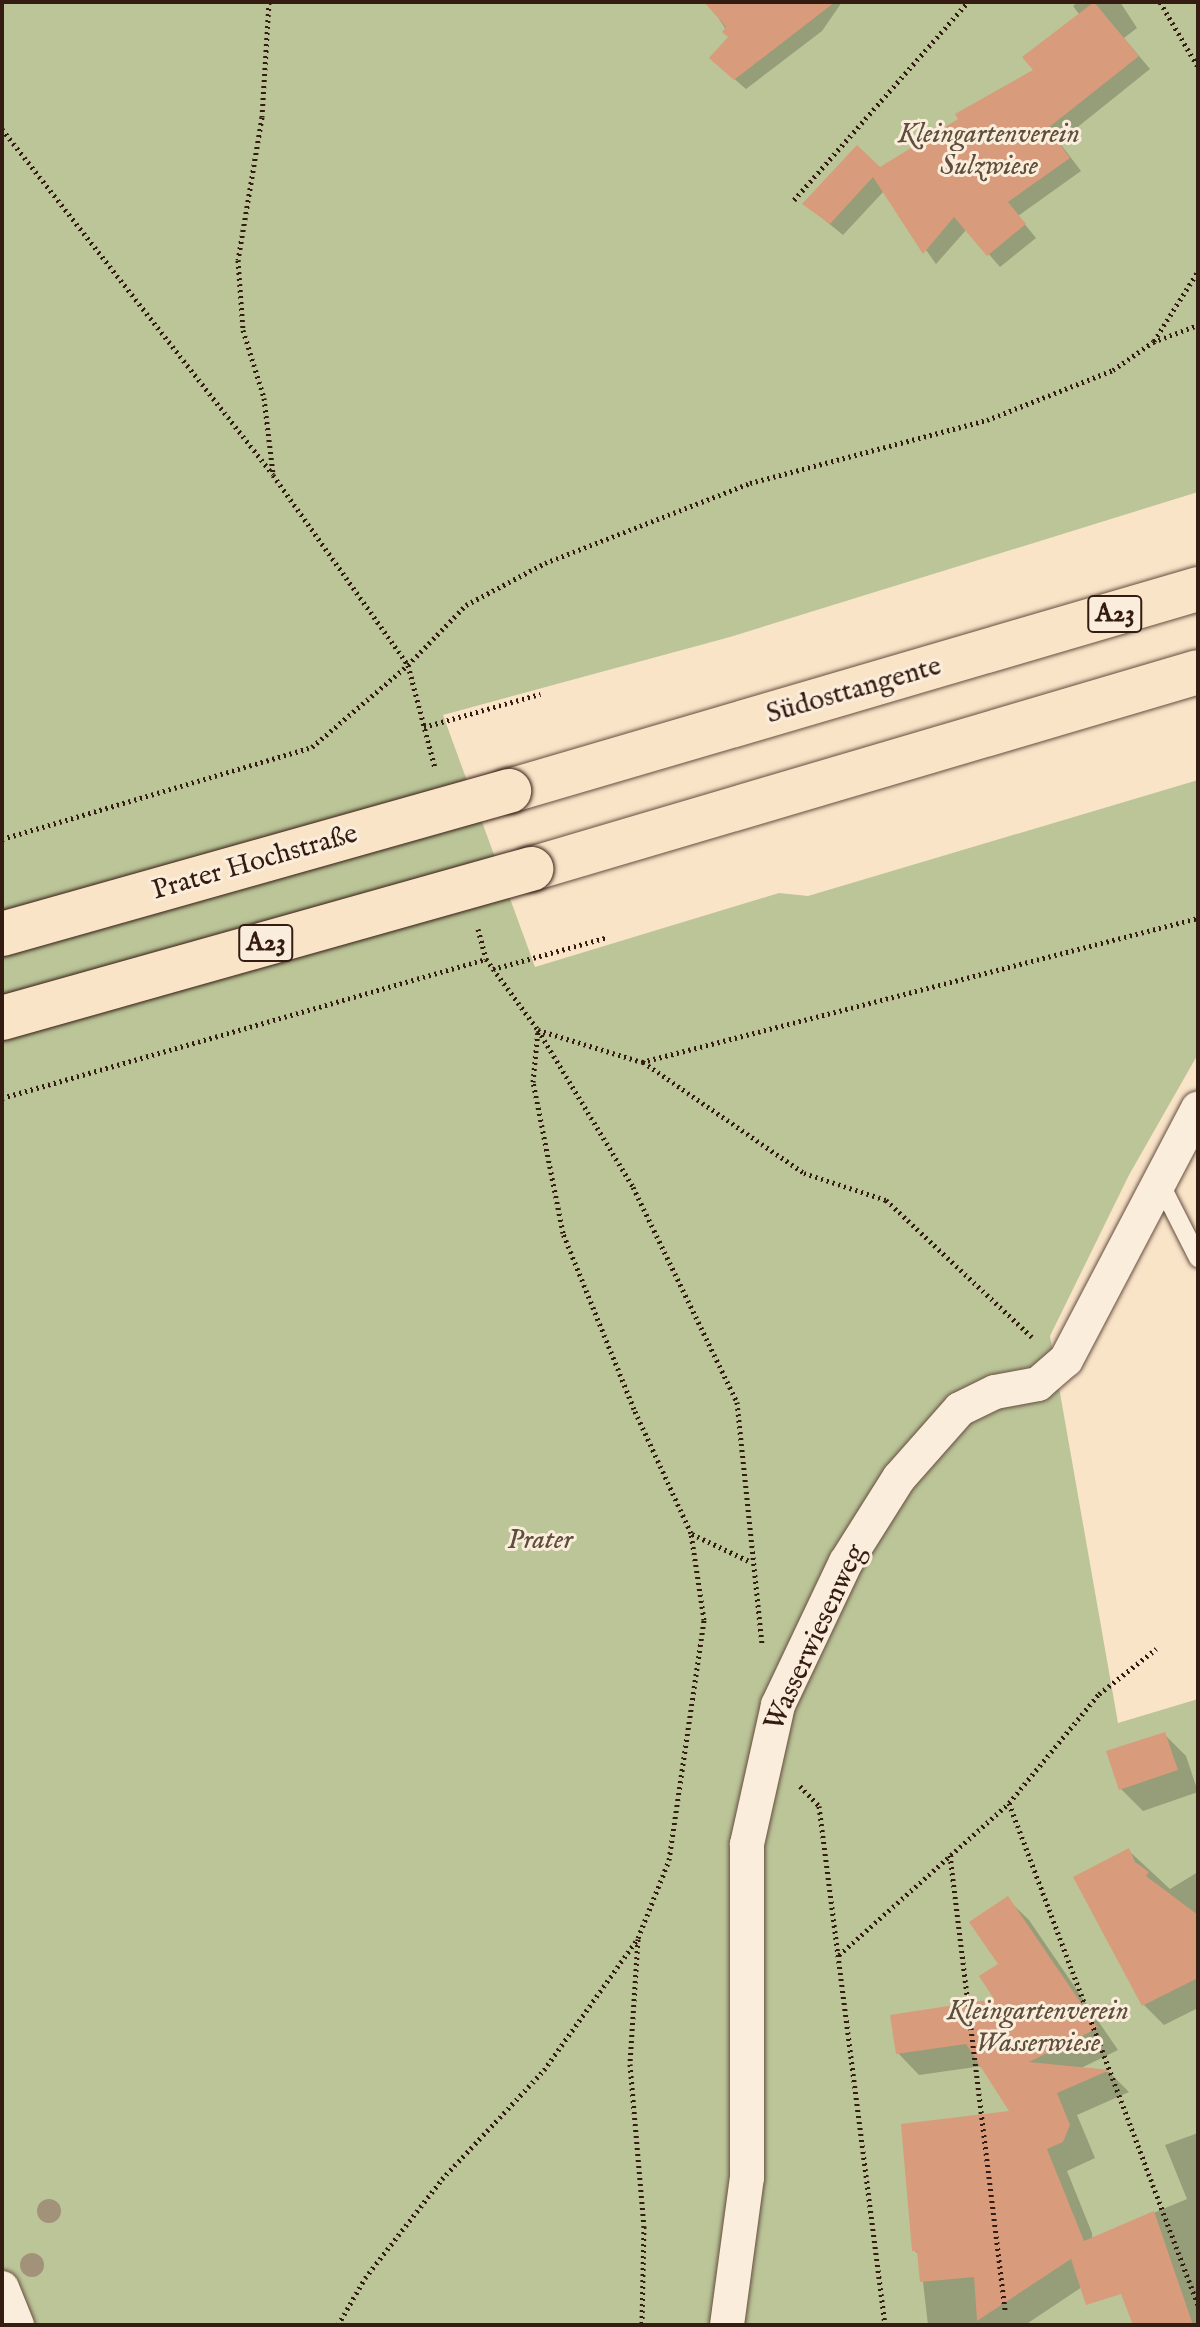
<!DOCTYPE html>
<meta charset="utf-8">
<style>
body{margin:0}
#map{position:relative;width:1200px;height:2327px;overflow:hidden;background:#f9e4c8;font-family:"IM FELL English",serif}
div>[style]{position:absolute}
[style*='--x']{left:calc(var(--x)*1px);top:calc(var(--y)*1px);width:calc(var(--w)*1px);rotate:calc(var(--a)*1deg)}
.green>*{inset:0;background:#bbc598}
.shadow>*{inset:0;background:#0003}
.building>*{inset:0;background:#d89b7b}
.path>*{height:5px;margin-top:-2.5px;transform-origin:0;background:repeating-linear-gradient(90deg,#351c13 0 2px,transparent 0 6px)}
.roads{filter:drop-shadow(0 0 2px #664e40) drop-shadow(0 0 2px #664e40)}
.service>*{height:18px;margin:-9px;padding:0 9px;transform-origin:9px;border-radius:9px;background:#fbeddb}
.minor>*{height:34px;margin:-17px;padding:0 17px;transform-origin:17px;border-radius:17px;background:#fbeddb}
.motorway>*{height:44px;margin:-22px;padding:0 22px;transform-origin:22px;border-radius:22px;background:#f9e4c8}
.bridges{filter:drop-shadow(0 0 2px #351c13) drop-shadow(0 0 2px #351c13)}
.motorway-bridge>*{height:44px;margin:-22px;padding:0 22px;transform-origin:22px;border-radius:22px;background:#f9e4c8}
.trees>*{width:24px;height:24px;margin:-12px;border-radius:50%;background:#a3927a}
span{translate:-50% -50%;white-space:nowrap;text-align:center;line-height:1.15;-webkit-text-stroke:6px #fbeddb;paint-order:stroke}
.shield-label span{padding:2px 6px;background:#fbeddb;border:2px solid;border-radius:6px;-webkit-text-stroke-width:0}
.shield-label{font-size:26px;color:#351c13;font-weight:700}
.park-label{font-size:28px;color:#5d4f3b;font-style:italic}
.street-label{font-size:28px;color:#351c13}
.frame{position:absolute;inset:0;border:4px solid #351c13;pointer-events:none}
</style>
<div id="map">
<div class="green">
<i style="clip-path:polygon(2px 2px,1198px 2px,1198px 492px,730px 637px,443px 715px,535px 967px,779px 893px,808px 896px,1198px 780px,1198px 1054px,1129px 1175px,1050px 1336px,1118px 1723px,1198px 1699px,1198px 2325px,2px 2325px)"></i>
</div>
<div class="shadow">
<i style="clip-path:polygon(717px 2px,842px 2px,822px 31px,746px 89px,723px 69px,731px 37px,711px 7px)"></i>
<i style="clip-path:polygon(1078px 2px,1120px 2px,1137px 28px,1124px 38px,1150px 69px,1059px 142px,1081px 171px,1018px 216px,1036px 238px,1000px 267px,967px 229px,936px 264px,884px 191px,843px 235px,805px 204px,880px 169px,1036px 71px,1079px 14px,1073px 6px)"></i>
<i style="clip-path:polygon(1164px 1734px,1186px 1756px,1198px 1792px,1143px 1811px,1121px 1789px)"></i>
<i style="clip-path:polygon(1129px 1851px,1170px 1889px,1198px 1872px,1198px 2013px,1196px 2009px,1164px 2025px,1144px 2005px)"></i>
<i style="clip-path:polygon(1007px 1899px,1029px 1920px,1118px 2050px,1079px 2069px,1109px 2072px,1129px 2092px,1077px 2115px,1095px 2158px,1067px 2171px,1092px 2233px,1094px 2279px,1025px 2325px,928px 2325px,920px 2256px,914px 2250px,1013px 2113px,982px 2066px,919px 2075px,898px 2053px,998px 2001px)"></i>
<i style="clip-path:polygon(1198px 2133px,1198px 2325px,1135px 2325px,1101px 2235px,1187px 2199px,1165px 2145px)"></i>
</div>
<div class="building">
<i style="clip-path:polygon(704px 2px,835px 2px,734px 80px,709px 58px,728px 37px,722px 32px,726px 27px)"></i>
<i style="clip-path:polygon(1094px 2px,1139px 56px,1048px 128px,1070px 158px,1008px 202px,1026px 224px,987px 256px,954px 217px,923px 254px,873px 177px,830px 224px,802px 204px,857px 145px,880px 167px,958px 119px,955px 114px,1033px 70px,1022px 57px)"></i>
<i style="clip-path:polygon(1165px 1732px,1178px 1770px,1119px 1790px,1106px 1751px)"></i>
<i style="clip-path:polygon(1129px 1848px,1135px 1862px,1149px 1872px,1146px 1876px,1198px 1915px,1198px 1978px,1142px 2006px,1073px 1877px)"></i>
<i style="clip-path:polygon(1008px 1896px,1098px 2028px,1029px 2062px,1110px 2070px,1057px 2093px,1070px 2125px,1063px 2142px,1047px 2149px,1084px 2241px,1154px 2211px,1193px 2325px,1133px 2325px,1121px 2294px,1086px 2305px,1071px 2259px,977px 2321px,974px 2277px,920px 2282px,917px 2251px,912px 2251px,901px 2124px,1009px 2111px,966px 2044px,896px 2054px,890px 2015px,994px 1999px,979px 1976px,998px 1964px,969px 1922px)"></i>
</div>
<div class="path">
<i style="--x:269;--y:2;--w:115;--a:93.5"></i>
<i style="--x:262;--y:117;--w:145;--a:99.5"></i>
<i style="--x:238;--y:260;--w:70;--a:85.9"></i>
<i style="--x:243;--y:330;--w:71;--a:72.8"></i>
<i style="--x:264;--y:398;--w:77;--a:83.2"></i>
<i style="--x:1160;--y:2;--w:75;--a:59.7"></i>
<i style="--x:2;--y:129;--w:439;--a:51.9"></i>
<i style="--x:273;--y:475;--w:233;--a:54.6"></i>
<i style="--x:408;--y:665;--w:106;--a:75.3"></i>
<i style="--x:794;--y:200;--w:264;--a:-48.7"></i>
<i style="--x:1154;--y:341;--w:83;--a:-57.8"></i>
<i style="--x:424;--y:727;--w:121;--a:-15.9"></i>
<i style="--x:2;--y:839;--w:323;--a:-16.5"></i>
<i style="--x:312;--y:747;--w:126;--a:-40.5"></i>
<i style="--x:408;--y:665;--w:83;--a:-46"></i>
<i style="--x:466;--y:605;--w:89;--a:-28"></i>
<i style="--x:545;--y:563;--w:220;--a:-21.3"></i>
<i style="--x:750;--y:483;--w:245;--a:-14.9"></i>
<i style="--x:987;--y:420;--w:136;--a:-21.6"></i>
<i style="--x:1113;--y:370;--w:49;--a:-35"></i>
<i style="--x:1153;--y:342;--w:48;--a:-20.7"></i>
<i style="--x:478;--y:929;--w:31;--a:75"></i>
<i style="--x:486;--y:959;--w:88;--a:53.8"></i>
<i style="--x:538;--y:1030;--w:184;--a:58.8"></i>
<i style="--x:633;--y:1187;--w:239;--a:64.2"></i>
<i style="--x:737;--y:1402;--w:244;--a:84.1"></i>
<i style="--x:493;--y:969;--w:119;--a:-15.5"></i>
<i style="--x:643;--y:1062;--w:196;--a:34.6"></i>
<i style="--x:804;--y:1173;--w:86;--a:18.2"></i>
<i style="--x:886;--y:1200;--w:200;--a:43.2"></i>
<i style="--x:2;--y:1098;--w:504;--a:-16.02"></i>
<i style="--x:692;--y:1534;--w:65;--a:25.4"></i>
<i style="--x:800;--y:1786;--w:28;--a:46"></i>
<i style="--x:819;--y:1806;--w:523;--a:82.75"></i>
<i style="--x:1009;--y:1803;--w:536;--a:69.37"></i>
<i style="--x:950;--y:1855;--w:459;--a:83.1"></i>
<i style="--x:638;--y:1939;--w:125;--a:93.7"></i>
<i style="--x:630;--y:2064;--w:163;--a:85.1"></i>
<i style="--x:644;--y:2226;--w:99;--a:91.2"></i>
<i style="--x:839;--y:1955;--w:228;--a:-41.8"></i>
<i style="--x:1009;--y:1803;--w:141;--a:-50.5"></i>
<i style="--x:1099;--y:1694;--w:73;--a:-38.3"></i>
<i style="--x:338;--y:2325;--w:54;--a:-60.1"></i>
<i style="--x:365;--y:2278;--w:125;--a:-52.1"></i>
<i style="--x:442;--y:2179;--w:149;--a:-46.9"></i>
<i style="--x:544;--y:2070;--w:162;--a:-54.5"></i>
<i style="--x:638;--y:1938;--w:84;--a:-68.3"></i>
<i style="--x:669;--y:1860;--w:243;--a:-81.7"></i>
<i style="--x:704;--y:1620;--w:88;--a:-98.5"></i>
<i style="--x:691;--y:1533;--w:136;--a:-114.7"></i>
<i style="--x:634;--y:1409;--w:190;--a:-112"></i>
<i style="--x:563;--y:1233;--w:154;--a:-101.2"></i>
<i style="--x:533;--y:1082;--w:52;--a:-84.5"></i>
<i style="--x:538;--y:1030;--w:109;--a:17.1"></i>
<i style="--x:642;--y:1062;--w:574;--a:-14.52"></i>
</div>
<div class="roads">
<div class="service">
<i style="--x:1158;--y:1179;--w:89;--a:63.1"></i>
</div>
<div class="minor">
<i style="--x:2;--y:2288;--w:40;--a:68"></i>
<i style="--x:727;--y:2325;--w:148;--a:-82.3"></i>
<i style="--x:747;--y:2178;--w:334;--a:-90"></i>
<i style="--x:747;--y:1844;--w:142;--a:-77.4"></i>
<i style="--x:778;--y:1705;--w:158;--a:-64.6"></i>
<i style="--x:846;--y:1562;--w:99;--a:-57.8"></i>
<i style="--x:899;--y:1478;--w:92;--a:-48.5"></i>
<i style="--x:960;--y:1409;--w:39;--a:-26"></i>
<i style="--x:995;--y:1392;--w:44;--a:-10.5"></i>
<i style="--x:1038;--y:1384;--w:37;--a:-41"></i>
<i style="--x:1066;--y:1360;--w:284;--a:-62.3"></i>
</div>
<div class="motorway">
<i style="--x:509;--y:791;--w:718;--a:-16.34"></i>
<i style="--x:531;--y:869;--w:695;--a:-16.45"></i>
</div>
</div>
<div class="bridges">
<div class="motorway-bridge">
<i style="--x:2;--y:934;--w:527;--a:-15.75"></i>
<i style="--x:2;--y:1018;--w:550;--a:-15.73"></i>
</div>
</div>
<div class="trees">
<i style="left:49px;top:2211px"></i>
<i style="left:32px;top:2265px"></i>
</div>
<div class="shield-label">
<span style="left:1115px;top:614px">A23</span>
<span style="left:266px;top:943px">A23</span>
</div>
<div class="park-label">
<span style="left:989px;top:151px">Kleingartenverein<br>Sulzwiese</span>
<span style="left:540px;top:1541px">Prater</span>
<span style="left:1038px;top:2028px">Kleingartenverein<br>Wasserwiese</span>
</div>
<div class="street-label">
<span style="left:854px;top:691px;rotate:-16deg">Südosttangente</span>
<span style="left:255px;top:863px;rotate:-16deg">Prater Hochstraße</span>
<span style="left:816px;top:1638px;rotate:-65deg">Wasserwiesenweg</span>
</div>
<div class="frame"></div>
</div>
